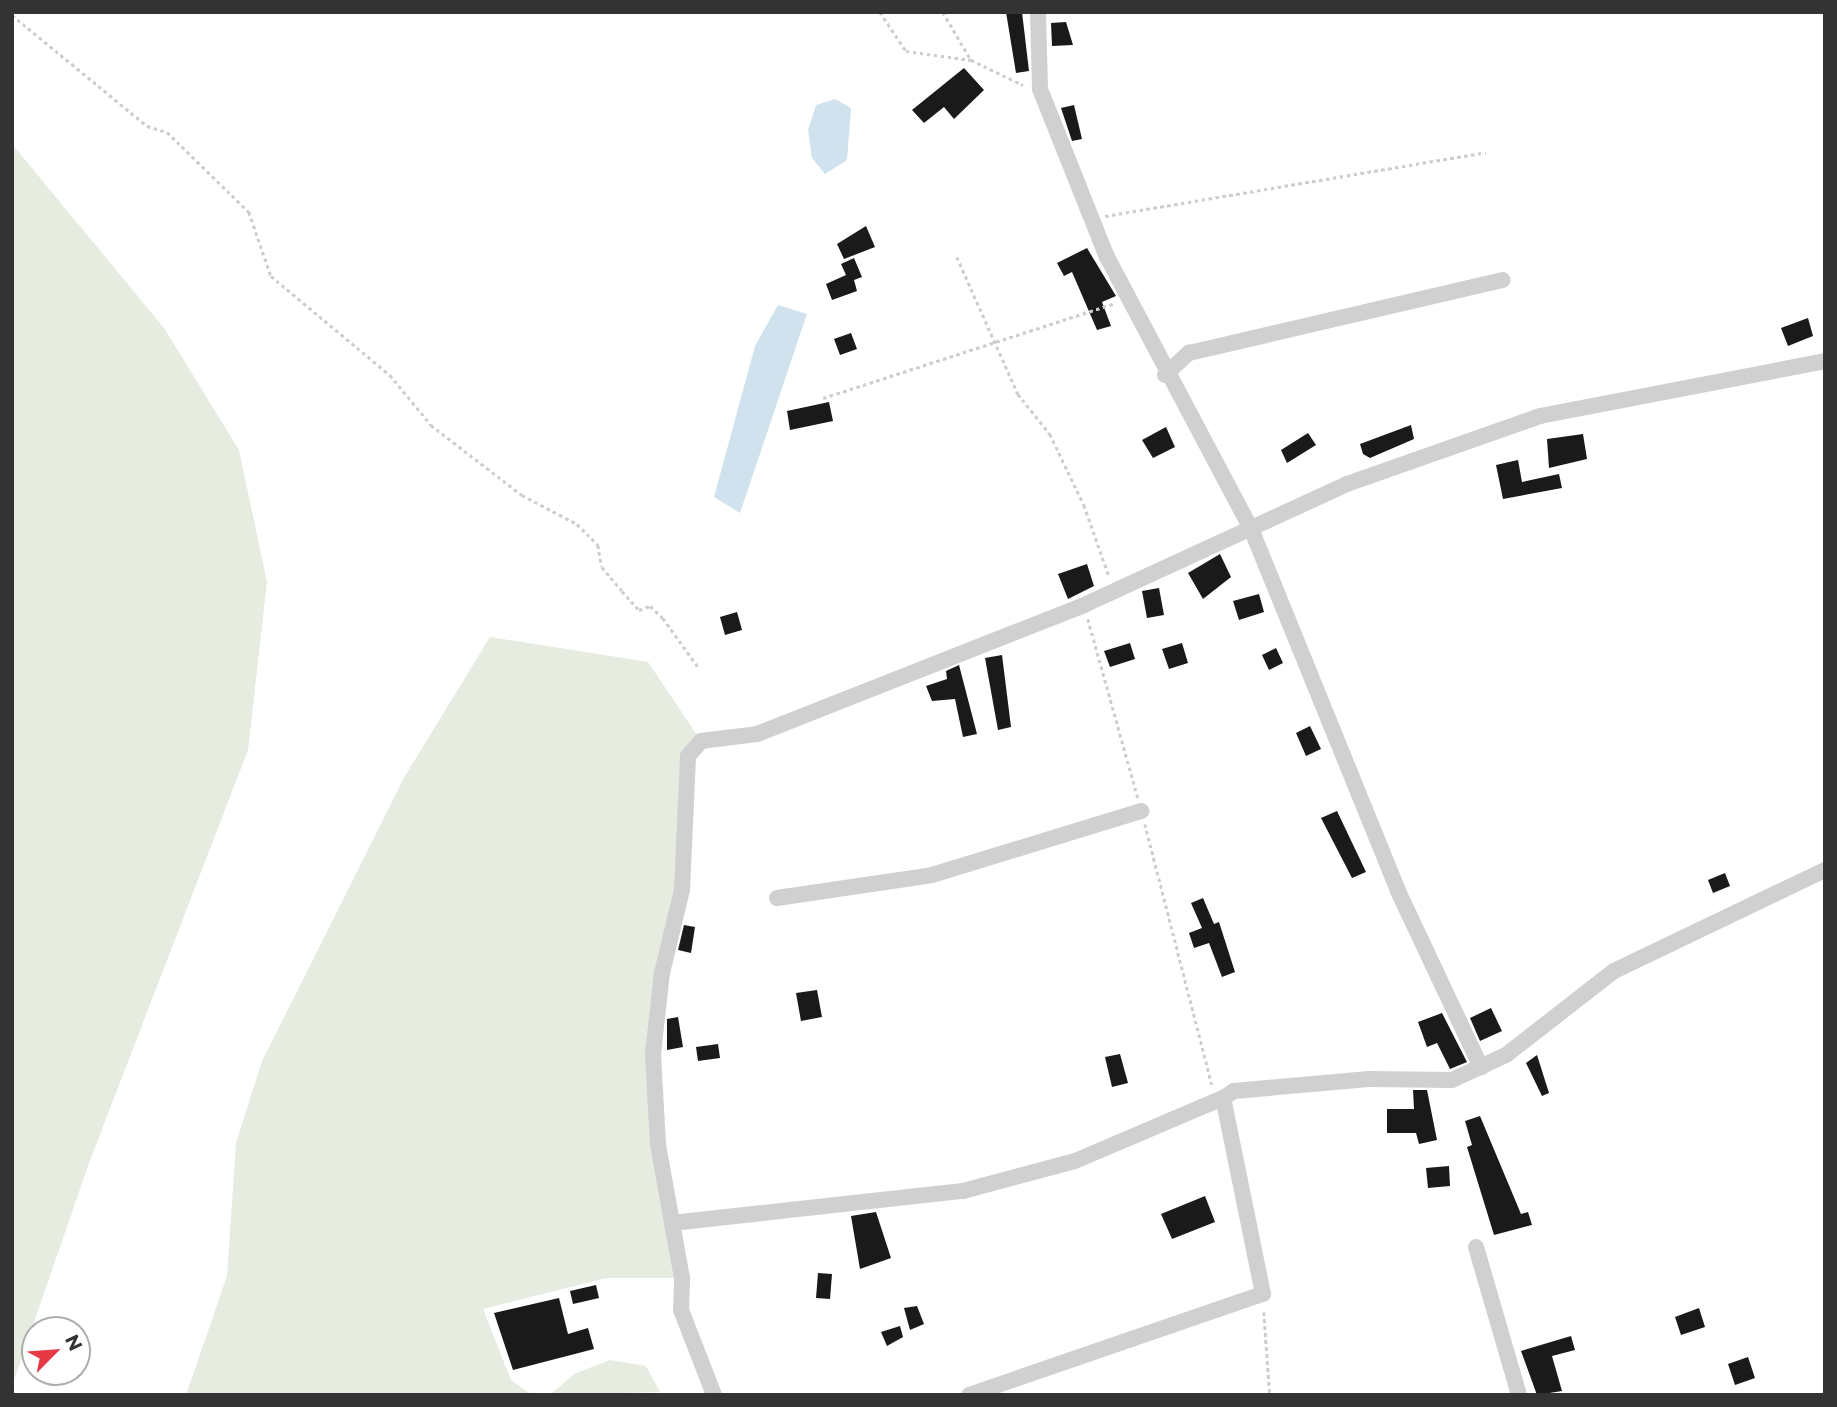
<!DOCTYPE html>
<style>
body{margin:0}
#map{position:relative;width:1837px;height:1407px;overflow:hidden;background:#fff;font-family:Montserrat,sans-serif}
div>[style]{position:absolute}
[style*='--x']{left:calc(var(--x)*1px);top:calc(var(--y)*1px);width:calc(var(--w)*1px);rotate:calc(var(--a)*1deg)}
.green>*{inset:0;background:#e6ecdf}
.water>*{inset:0;background:#cfe2ee}
.building>*{inset:0;background:#1a1a1a}
.path>*{height:2.5px;margin-top:-1.25px;transform-origin:0;background:repeating-linear-gradient(90deg,#cdcdcd 0 3.5px,transparent 0 7px)}
.minor>*{height:16px;margin:-8px;padding:0 8px;transform-origin:8px;border-radius:8px;background:#d0d0d0}
span{translate:-50% -50%;white-space:nowrap;text-align:center;line-height:1.15;-webkit-text-stroke:7px #fff;paint-order:stroke}
.frame{position:absolute;inset:0;border:14px solid #333;pointer-events:none}
.north{position:absolute;left:21px;top:1316px;width:70px;height:70px;box-sizing:border-box;background:#fff;border:2px solid #adadad;border-radius:50%;rotate:65deg;font-size:19px;font-weight:700;line-height:28px;text-align:center;color:#333}
.north::after{content:'';display:block;margin:auto;width:24px;height:32px;background:#e63946;clip-path:polygon(50% 0,100% 100%,50% 72%,0 100%)}
</style>
<div id="map">
<div class="green">
<i style="clip-path:polygon(12px 144px,164px 328px,239px 450px,267px 582px,248px 750px,89px 1163px,12px 1386px)"></i>
<i style="clip-path:polygon(490px 637px,648px 662px,701px 741px,688px 757px,682px 890px,653px 1054px,682px 1278px,606px 1278px,483px 1309px,511px 1380px,532px 1395px,186px 1395px,227px 1276px,236px 1143px,262px 1061px,405px 776px)"></i>
<i style="clip-path:polygon(610px 1360px,646px 1366px,660px 1392px,550px 1395px,574px 1374px)"></i>
</div>
<div class="water">
<i style="clip-path:polygon(835px 99px,851px 108px,847px 160px,825px 174px,812px 158px,808px 130px,816px 105px)"></i>
<i style="clip-path:polygon(778px 305px,807px 314px,740px 513px,714px 497px,755px 346px)"></i>
</div>
<div class="building">
<i style="clip-path:polygon(1006px 12px,1022px 12px,1029px 71px,1016px 73px)"></i>
<i style="clip-path:polygon(1066px 22px,1073px 45px,1052px 46px,1051px 23px)"></i>
<i style="clip-path:polygon(964px 68px,984px 90px,954px 119px,944px 107px,924px 123px,912px 110px)"></i>
<i style="clip-path:polygon(1074px 105px,1082px 139px,1072px 141px,1061px 108px)"></i>
<i style="clip-path:polygon(866px 226px,875px 247px,844px 259px,837px 244px)"></i>
<i style="clip-path:polygon(1087px 248px,1116px 296px,1102px 302px,1111px 326px,1097px 330px,1072px 272px,1064px 276px,1057px 263px)"></i>
<i style="clip-path:polygon(854px 258px,862px 277px,854px 280px,857px 291px,832px 300px,826px 284px,846px 275px,841px 264px)"></i>
<i style="clip-path:polygon(1808px 318px,1813px 336px,1788px 346px,1781px 328px)"></i>
<i style="clip-path:polygon(851px 333px,857px 349px,840px 355px,834px 339px)"></i>
<i style="clip-path:polygon(829px 402px,833px 421px,790px 430px,787px 411px)"></i>
<i style="clip-path:polygon(1411px 425px,1414px 439px,1370px 458px,1363px 454px,1360px 444px)"></i>
<i style="clip-path:polygon(1166px 427px,1175px 447px,1153px 458px,1142px 440px)"></i>
<i style="clip-path:polygon(1308px 433px,1316px 445px,1287px 463px,1281px 450px)"></i>
<i style="clip-path:polygon(1583px 434px,1587px 459px,1549px 468px,1547px 439px)"></i>
<i style="clip-path:polygon(1518px 460px,1522px 482px,1559px 474px,1562px 488px,1503px 499px,1496px 465px)"></i>
<i style="clip-path:polygon(1220px 554px,1231px 577px,1203px 599px,1188px 573px)"></i>
<i style="clip-path:polygon(1087px 564px,1094px 586px,1068px 599px,1058px 574px)"></i>
<i style="clip-path:polygon(1159px 588px,1164px 615px,1147px 618px,1142px 591px)"></i>
<i style="clip-path:polygon(1259px 594px,1264px 612px,1239px 620px,1233px 601px)"></i>
<i style="clip-path:polygon(737px 612px,742px 630px,725px 635px,720px 617px)"></i>
<i style="clip-path:polygon(1130px 643px,1135px 659px,1110px 667px,1104px 651px)"></i>
<i style="clip-path:polygon(1182px 643px,1188px 663px,1169px 669px,1162px 649px)"></i>
<i style="clip-path:polygon(1276px 648px,1283px 663px,1269px 670px,1262px 655px)"></i>
<i style="clip-path:polygon(1002px 655px,1011px 727px,998px 730px,985px 658px)"></i>
<i style="clip-path:polygon(959px 665px,977px 734px,963px 737px,955px 699px,932px 701px,926px 686px,947px 679px,946px 671px)"></i>
<i style="clip-path:polygon(1310px 726px,1321px 749px,1306px 756px,1296px 733px)"></i>
<i style="clip-path:polygon(1337px 811px,1366px 872px,1352px 878px,1321px 818px)"></i>
<i style="clip-path:polygon(1725px 873px,1730px 886px,1713px 893px,1708px 880px)"></i>
<i style="clip-path:polygon(1203px 898px,1214px 924px,1219px 922px,1235px 972px,1222px 977px,1209px 943px,1194px 948px,1189px 933px,1202px 928px,1191px 903px)"></i>
<i style="clip-path:polygon(684px 925px,695px 927px,691px 953px,678px 950px)"></i>
<i style="clip-path:polygon(817px 990px,822px 1017px,801px 1021px,796px 993px)"></i>
<i style="clip-path:polygon(1491px 1008px,1502px 1031px,1480px 1041px,1470px 1018px)"></i>
<i style="clip-path:polygon(1442px 1013px,1467px 1062px,1450px 1069px,1437px 1043px,1427px 1047px,1418px 1022px)"></i>
<i style="clip-path:polygon(678px 1017px,683px 1047px,667px 1050px,667px 1019px)"></i>
<i style="clip-path:polygon(718px 1044px,720px 1058px,698px 1061px,696px 1047px)"></i>
<i style="clip-path:polygon(1120px 1054px,1128px 1083px,1112px 1087px,1105px 1057px)"></i>
<i style="clip-path:polygon(1537px 1055px,1549px 1093px,1542px 1096px,1526px 1063px)"></i>
<i style="clip-path:polygon(1413px 1090px,1427px 1090px,1437px 1140px,1419px 1144px,1416px 1133px,1387px 1133px,1387px 1109px,1414px 1109px)"></i>
<i style="clip-path:polygon(1480px 1116px,1521px 1214px,1528px 1212px,1532px 1225px,1494px 1235px,1467px 1147px,1472px 1145px,1465px 1121px)"></i>
<i style="clip-path:polygon(1449px 1166px,1450px 1186px,1428px 1188px,1426px 1168px)"></i>
<i style="clip-path:polygon(1205px 1196px,1215px 1222px,1172px 1239px,1161px 1214px)"></i>
<i style="clip-path:polygon(876px 1212px,891px 1258px,860px 1269px,851px 1216px)"></i>
<i style="clip-path:polygon(818px 1273px,832px 1274px,830px 1299px,816px 1298px)"></i>
<i style="clip-path:polygon(596px 1285px,599px 1298px,573px 1304px,570px 1291px)"></i>
<i style="clip-path:polygon(559px 1298px,568px 1334px,588px 1328px,594px 1349px,513px 1370px,494px 1313px)"></i>
<i style="clip-path:polygon(917px 1306px,924px 1324px,910px 1330px,904px 1308px)"></i>
<i style="clip-path:polygon(1699px 1308px,1705px 1327px,1681px 1335px,1675px 1317px)"></i>
<i style="clip-path:polygon(900px 1326px,903px 1337px,887px 1346px,881px 1332px)"></i>
<i style="clip-path:polygon(1571px 1336px,1575px 1350px,1552px 1356px,1562px 1391px,1537px 1395px,1521px 1351px)"></i>
<i style="clip-path:polygon(1748px 1357px,1755px 1378px,1735px 1385px,1728px 1364px)"></i>
</div>
<div class="path">
<i style="--x:880;--y:12;--w:47;--a:56.3"></i>
<i style="--x:906;--y:51;--w:66;--a:7.9"></i>
<i style="--x:971;--y:60;--w:58;--a:25.7"></i>
<i style="--x:943;--y:12;--w:56;--a:59.7"></i>
<i style="--x:12;--y:15;--w:175;--a:39.4"></i>
<i style="--x:147;--y:126;--w:21;--a:17"></i>
<i style="--x:167;--y:132;--w:115;--a:44.3"></i>
<i style="--x:249;--y:212;--w:68;--a:71"></i>
<i style="--x:271;--y:276;--w:155;--a:39.8"></i>
<i style="--x:390;--y:375;--w:65;--a:50.6"></i>
<i style="--x:431;--y:425;--w:115;--a:37.6"></i>
<i style="--x:522;--y:495;--w:62;--a:27.8"></i>
<i style="--x:577;--y:524;--w:30;--a:45"></i>
<i style="--x:598;--y:545;--w:22;--a:80"></i>
<i style="--x:602;--y:567;--w:31;--a:50"></i>
<i style="--x:622;--y:591;--w:25;--a:48"></i>
<i style="--x:639;--y:610;--w:12;--a:-20"></i>
<i style="--x:650;--y:606;--w:18;--a:43"></i>
<i style="--x:663;--y:618;--w:60;--a:54.5"></i>
<i style="--x:1105;--y:216;--w:386;--a:-9.5"></i>
<i style="--x:957;--y:257;--w:150;--a:66"></i>
<i style="--x:1018;--y:394;--w:51;--a:51.3"></i>
<i style="--x:1050;--y:434;--w:79;--a:64.4"></i>
<i style="--x:1084;--y:505;--w:75;--a:70.6"></i>
<i style="--x:823;--y:398;--w:305;--a:-18"></i>
<i style="--x:1088;--y:619;--w:186;--a:74.4"></i>
<i style="--x:1145;--y:824;--w:269;--a:75.6"></i>
<i style="--x:1264;--y:1312;--w:83;--a:85.9"></i>
</div>
<div class="minor">
<i style="--x:1038;--y:12;--w:77;--a:88.5"></i>
<i style="--x:1040;--y:89;--w:179;--a:68.3"></i>
<i style="--x:1106;--y:255;--w:312;--a:62.1"></i>
<i style="--x:1252;--y:531;--w:388;--a:67.9"></i>
<i style="--x:1398;--y:891;--w:195;--a:64.8"></i>
<i style="--x:1165;--y:375;--w:33;--a:-43"></i>
<i style="--x:1189;--y:353;--w:322;--a:-13.1"></i>
<i style="--x:777;--y:898;--w:157;--a:-8.4"></i>
<i style="--x:932;--y:875;--w:219;--a:-17"></i>
<i style="--x:672;--y:1223;--w:293;--a:-6.3"></i>
<i style="--x:963;--y:1191;--w:116;--a:-15"></i>
<i style="--x:1075;--y:1161;--w:161;--a:-23.1"></i>
<i style="--x:1476;--y:1247;--w:154;--a:73.8"></i>
<i style="--x:714;--y:1395;--w:91;--a:-111.2"></i>
<i style="--x:681;--y:1310;--w:32;--a:-88"></i>
<i style="--x:682;--y:1278;--w:136;--a:-100.2"></i>
<i style="--x:658;--y:1144;--w:90;--a:-93.2"></i>
<i style="--x:653;--y:1054;--w:81;--a:-83.7"></i>
<i style="--x:662;--y:973;--w:85;--a:-76.5"></i>
<i style="--x:682;--y:890;--w:134;--a:-87.4"></i>
<i style="--x:688;--y:756;--w:20;--a:-49"></i>
<i style="--x:701;--y:741;--w:56;--a:-7.1"></i>
<i style="--x:757;--y:734;--w:352;--a:-21.5"></i>
<i style="--x:1084;--y:605;--w:289;--a:-24.7"></i>
<i style="--x:1347;--y:484;--w:205;--a:-19.4"></i>
<i style="--x:1540;--y:416;--w:290;--a:-10.9"></i>
<i style="--x:969;--y:1395;--w:311;--a:-19"></i>
<i style="--x:1263;--y:1294;--w:200;--a:-101.5"></i>
<i style="--x:1223;--y:1098;--w:13;--a:-32"></i>
<i style="--x:1234;--y:1091;--w:135;--a:-5.1"></i>
<i style="--x:1368;--y:1079;--w:84;--a:0.7"></i>
<i style="--x:1452;--y:1080;--w:60;--a:-24.8"></i>
<i style="--x:1506;--y:1055;--w:137;--a:-37.9"></i>
<i style="--x:1614;--y:971;--w:234;--a:-25.6"></i>
</div>
<div class="frame"></div>
<div class="north">N</div>
</div>
